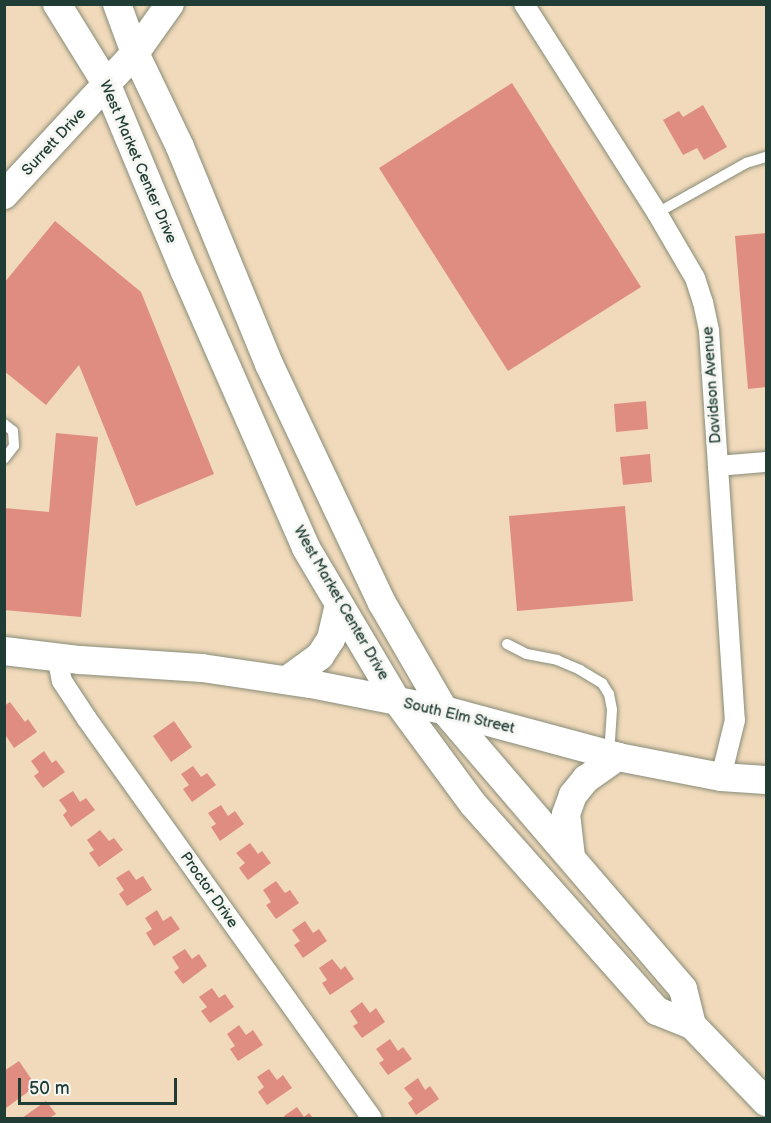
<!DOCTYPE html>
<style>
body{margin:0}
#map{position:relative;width:771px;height:1123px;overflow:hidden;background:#f1dabb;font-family:"Balsamiq Sans",sans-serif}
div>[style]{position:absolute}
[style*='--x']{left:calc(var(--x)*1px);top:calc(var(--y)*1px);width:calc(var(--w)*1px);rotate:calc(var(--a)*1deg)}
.building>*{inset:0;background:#df8d80}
.roads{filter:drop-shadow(0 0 2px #888c78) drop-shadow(0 0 2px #888c78)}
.lane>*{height:10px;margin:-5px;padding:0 5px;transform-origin:5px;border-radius:5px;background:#fff}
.street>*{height:20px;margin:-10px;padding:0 10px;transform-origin:10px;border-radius:10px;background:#fff}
.secondary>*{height:28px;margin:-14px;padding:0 14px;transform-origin:14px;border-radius:14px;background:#fff}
span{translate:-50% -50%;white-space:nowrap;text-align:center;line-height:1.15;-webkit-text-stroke:6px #f6f6f2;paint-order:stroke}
.street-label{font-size:15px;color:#1f3d34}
.frame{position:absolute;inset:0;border:6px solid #1f3d34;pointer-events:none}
.scale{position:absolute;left:18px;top:1078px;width:159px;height:27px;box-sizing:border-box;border:3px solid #1f3d34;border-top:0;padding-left:8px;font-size:18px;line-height:21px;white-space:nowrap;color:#1f3d34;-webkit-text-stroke:4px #f6f6f2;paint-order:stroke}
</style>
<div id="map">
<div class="building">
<i style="clip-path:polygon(512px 83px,641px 287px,508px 371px,379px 168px)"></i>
<i style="clip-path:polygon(703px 105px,727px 147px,704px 160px,697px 148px,683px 155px,663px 120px,679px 111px,683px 117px)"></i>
<i style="clip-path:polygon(55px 221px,141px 292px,214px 474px,136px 506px,79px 365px,46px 405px,4px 371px,4px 283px)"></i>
<i style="clip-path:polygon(766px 233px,766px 387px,748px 389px,735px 236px)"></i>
<i style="clip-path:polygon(646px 401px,648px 429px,616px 432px,614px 404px)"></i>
<i style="clip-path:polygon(56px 433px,98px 437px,81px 617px,4px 610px,4px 508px,49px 512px)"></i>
<i style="clip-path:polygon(650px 454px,652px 482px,623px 485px,620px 457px)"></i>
<i style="clip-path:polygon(625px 506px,633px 601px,517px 611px,509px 516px)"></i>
<i style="clip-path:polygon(10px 702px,25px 722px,28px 719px,37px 732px,14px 748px,4px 733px,4px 706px)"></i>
<i style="clip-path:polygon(174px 721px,192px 747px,171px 762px,153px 736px)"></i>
<i style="clip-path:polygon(44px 751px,52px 763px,56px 760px,65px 772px,43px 788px,34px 776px,39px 772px,31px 761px)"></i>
<i style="clip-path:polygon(193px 766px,201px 777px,207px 773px,216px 785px,192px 802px,183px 789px,189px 785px,181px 774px)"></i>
<i style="clip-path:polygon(73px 791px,80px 802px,86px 798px,95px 810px,71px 827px,63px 815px,67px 811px,59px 800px)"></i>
<i style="clip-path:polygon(221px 805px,228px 816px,235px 811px,244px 824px,220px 841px,211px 827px,216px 824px,208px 813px)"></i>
<i style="clip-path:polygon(100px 830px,109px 841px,114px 838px,123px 850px,99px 867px,89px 853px,94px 850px,87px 840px)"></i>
<i style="clip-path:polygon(250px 843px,258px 854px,262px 851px,271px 863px,248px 880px,239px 868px,245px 863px,236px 853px)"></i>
<i style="clip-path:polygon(129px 870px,136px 880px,143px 876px,152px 890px,127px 906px,119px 894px,124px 890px,116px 878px)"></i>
<i style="clip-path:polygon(276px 881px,285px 893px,290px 890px,299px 903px,276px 919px,266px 905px,271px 902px,263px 890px)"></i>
<i style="clip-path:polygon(157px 910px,163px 921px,171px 916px,180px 929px,154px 946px,146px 933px,152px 929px,145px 918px)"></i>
<i style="clip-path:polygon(305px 921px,313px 933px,319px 929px,327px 941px,303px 958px,294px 945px,300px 941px,292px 930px)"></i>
<i style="clip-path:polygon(185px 949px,192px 959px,199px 954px,207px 966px,183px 984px,174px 972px,179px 968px,172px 957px)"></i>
<i style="clip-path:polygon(332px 959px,341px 970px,345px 966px,354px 979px,330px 995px,322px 983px,327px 980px,319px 968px)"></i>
<i style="clip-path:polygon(212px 988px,219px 998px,225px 994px,234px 1007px,210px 1023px,201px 1011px,207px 1007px,199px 997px)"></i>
<i style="clip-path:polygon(362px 1002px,370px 1013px,376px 1008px,385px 1022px,362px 1038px,353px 1026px,358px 1023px,350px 1011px)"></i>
<i style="clip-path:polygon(239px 1025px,246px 1035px,253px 1030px,263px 1045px,238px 1061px,230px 1049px,235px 1046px,227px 1034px)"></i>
<i style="clip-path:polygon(390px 1039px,398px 1051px,403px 1047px,412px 1059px,388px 1075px,379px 1063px,384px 1060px,376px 1049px)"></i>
<i style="clip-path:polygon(19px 1061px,36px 1086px,6px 1108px,4px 1071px)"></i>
<i style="clip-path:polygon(269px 1069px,277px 1080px,283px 1075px,292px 1088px,267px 1105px,258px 1092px,264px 1087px,257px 1077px)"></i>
<i style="clip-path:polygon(418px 1078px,425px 1090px,430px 1086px,439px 1099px,416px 1115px,408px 1103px,413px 1099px,404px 1088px)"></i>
<i style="clip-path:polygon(46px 1101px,56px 1114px,49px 1118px,22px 1118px)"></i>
<i style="clip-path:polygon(297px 1107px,304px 1117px,309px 1113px,313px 1118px,285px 1118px,284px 1116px)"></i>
</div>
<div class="roads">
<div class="lane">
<i style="--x:657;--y:213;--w:102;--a:-29.3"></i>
<i style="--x:746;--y:163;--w:21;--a:-17"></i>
<i style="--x:4;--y:424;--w:11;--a:38"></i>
<i style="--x:13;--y:431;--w:15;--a:86"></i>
<i style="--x:14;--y:446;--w:16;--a:128"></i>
<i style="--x:507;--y:644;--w:22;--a:27"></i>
<i style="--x:527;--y:654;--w:31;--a:11"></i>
<i style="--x:557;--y:660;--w:25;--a:23"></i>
<i style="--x:580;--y:670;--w:26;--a:31"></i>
<i style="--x:602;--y:683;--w:13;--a:58"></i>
<i style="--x:609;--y:694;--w:16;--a:79"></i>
<i style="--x:612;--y:710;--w:45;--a:93.8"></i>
</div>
<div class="street">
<i style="--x:524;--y:4;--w:248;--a:57.5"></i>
<i style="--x:657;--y:213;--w:75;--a:59.7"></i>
<i style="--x:695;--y:278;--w:25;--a:72"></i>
<i style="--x:703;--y:302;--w:30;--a:78"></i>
<i style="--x:709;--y:331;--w:390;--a:86.2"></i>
<i style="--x:735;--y:720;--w:59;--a:103.8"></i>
<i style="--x:718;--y:466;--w:48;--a:-4.8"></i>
<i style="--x:57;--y:656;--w:25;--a:79"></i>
<i style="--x:62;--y:681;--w:45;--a:56.7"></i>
<i style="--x:87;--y:719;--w:490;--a:54.5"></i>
</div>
<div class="secondary">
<i style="--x:57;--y:4;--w:95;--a:58.3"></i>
<i style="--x:107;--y:85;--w:203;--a:67.4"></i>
<i style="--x:185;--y:272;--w:301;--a:66.3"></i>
<i style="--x:306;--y:548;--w:178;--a:59.3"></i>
<i style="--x:397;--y:701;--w:128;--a:53.6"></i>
<i style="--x:473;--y:804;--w:277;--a:48.4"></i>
<i style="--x:657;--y:1011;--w:38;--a:22"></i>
<i style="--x:692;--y:1025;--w:107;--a:46.1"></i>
<i style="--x:117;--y:4;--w:52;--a:69.8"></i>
<i style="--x:135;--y:53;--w:104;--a:64.4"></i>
<i style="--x:180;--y:147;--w:235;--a:67.7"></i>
<i style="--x:269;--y:364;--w:264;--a:64.7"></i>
<i style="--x:382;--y:603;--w:124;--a:59.9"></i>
<i style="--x:444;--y:710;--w:367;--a:49.4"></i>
<i style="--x:683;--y:989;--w:37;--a:76"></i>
<i style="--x:4;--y:195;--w:193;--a:-47.3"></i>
<i style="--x:135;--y:53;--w:60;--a:-54.5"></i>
<i style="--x:4;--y:651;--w:77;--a:6.8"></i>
<i style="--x:80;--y:660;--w:122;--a:3.8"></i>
<i style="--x:202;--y:668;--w:110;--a:8.4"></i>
<i style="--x:311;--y:684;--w:136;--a:11.1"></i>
<i style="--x:444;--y:710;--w:180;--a:15.1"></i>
<i style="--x:618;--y:757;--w:105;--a:11"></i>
<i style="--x:721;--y:777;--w:45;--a:3.8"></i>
<i style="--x:287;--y:680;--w:41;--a:-36"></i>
<i style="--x:320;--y:656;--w:20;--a:-57"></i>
<i style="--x:331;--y:639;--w:36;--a:-77"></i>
<i style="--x:571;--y:857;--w:43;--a:-96.6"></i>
<i style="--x:566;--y:814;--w:20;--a:-70"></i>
<i style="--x:573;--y:795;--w:21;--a:-51"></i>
<i style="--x:586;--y:779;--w:39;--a:-35"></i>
</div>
</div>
<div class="street-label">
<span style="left:54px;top:142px;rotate:-47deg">Surrett Drive</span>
<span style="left:138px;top:162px;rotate:67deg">West Market Center Drive</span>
<span style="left:712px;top:385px;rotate:-94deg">Davidson Avenue</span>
<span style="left:341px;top:603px;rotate:60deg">West Market Center Drive</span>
<span style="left:459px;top:716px;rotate:13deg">South Elm Street</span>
<span style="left:209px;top:890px;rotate:55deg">Proctor Drive</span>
</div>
<div class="frame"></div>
<div class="scale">50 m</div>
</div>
